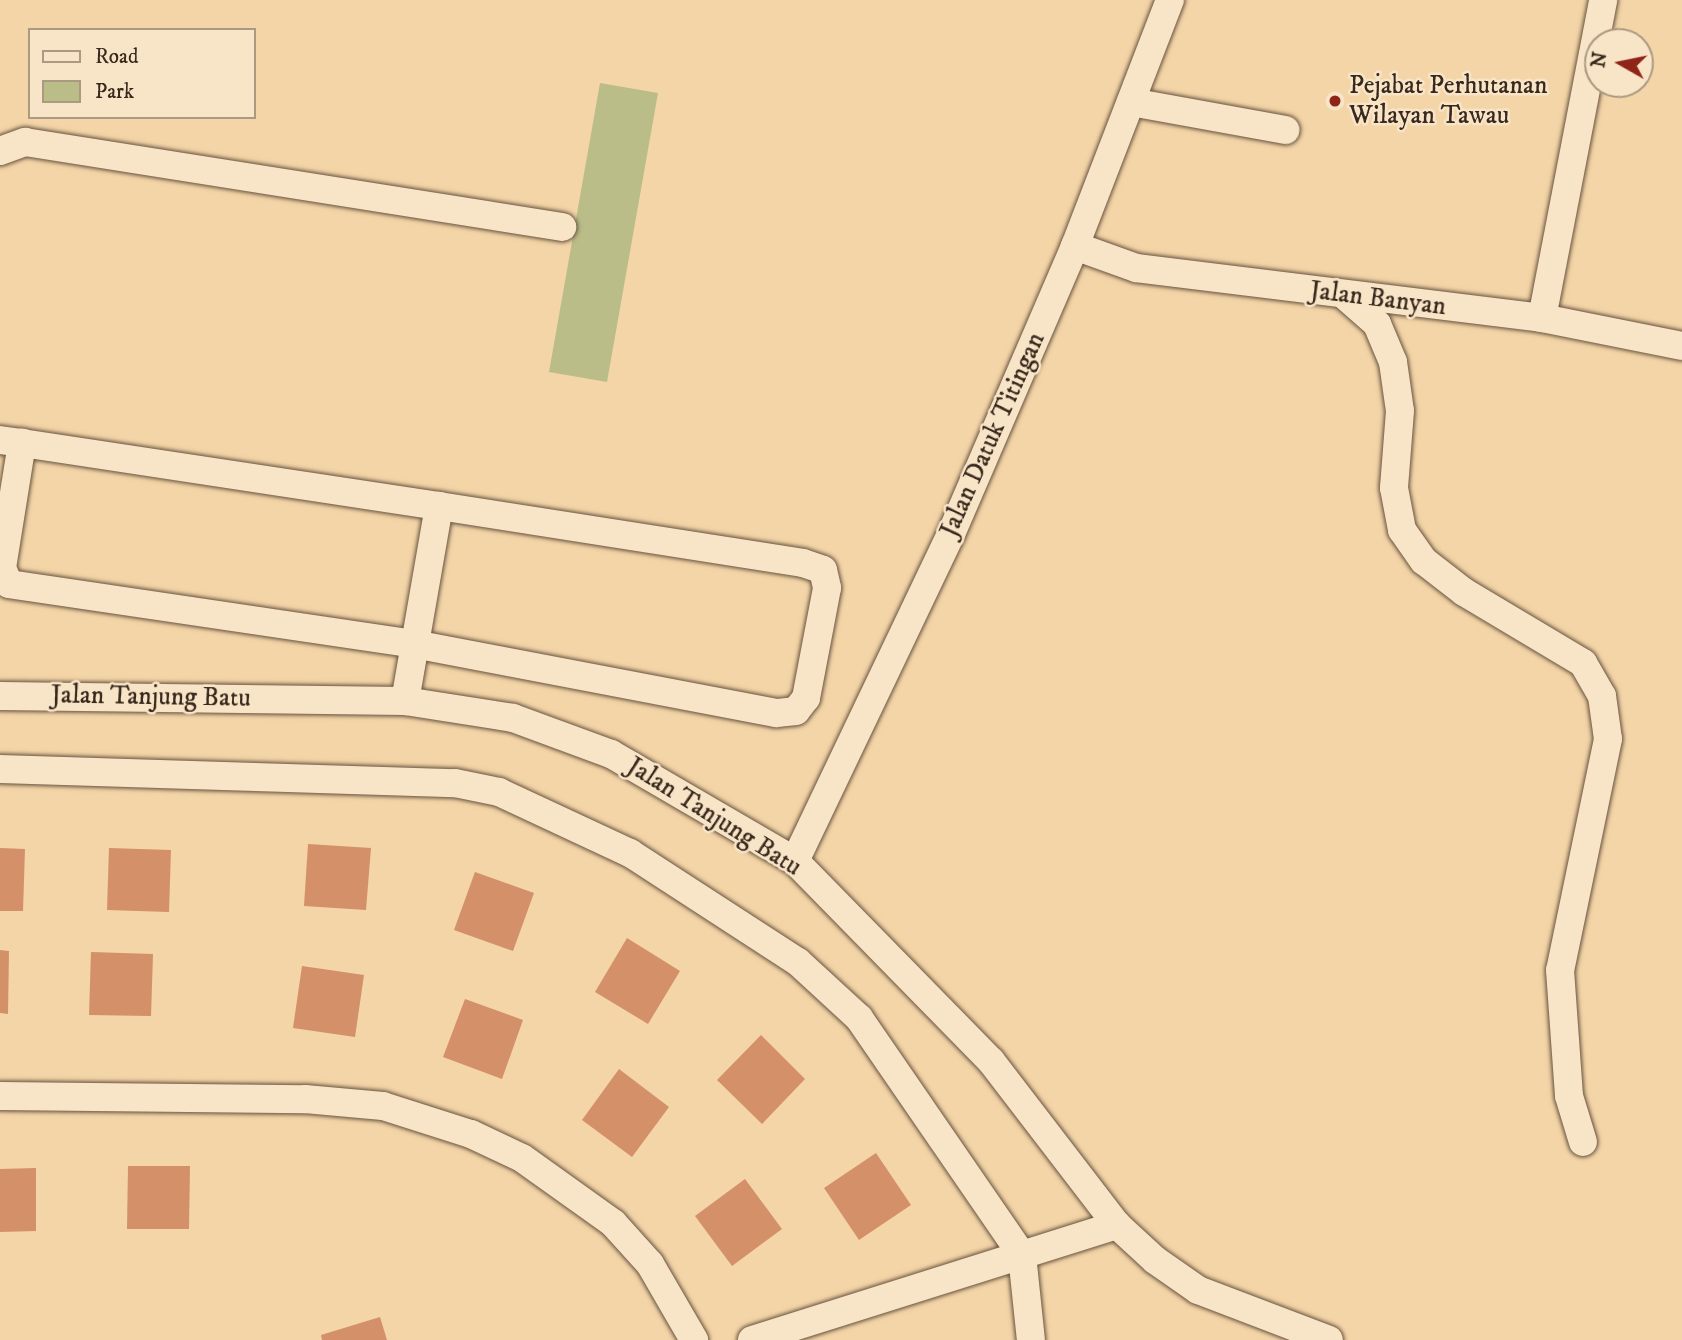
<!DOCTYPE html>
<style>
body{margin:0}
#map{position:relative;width:1682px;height:1340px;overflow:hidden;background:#f4d5a7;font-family:"IM FELL DW Pica",serif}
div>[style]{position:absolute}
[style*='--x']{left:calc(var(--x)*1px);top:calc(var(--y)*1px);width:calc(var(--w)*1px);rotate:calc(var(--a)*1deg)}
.green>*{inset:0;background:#babd88}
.building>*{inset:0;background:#d39069}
.roads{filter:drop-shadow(0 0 2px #675340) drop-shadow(0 0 2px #675340)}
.minor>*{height:28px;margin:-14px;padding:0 14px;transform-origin:14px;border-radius:14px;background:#f8e4c6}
.dots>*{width:19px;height:19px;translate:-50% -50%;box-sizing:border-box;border:4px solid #f8e4c6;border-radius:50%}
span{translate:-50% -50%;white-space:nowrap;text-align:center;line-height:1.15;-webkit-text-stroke:5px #f8e4c6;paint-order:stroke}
.poi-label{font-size:26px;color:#38281d}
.left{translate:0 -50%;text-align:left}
.street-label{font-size:26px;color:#38281d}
.legend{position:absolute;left:28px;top:28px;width:228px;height:91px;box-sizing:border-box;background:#f8e4c6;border:2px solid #ab9982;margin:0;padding:9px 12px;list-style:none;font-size:21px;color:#38281d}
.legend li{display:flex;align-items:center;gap:14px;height:35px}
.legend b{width:35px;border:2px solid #ab9982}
.north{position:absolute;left:1584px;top:28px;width:70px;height:70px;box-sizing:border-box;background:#f8e4c6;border:2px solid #ab9982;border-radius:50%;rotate:279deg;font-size:19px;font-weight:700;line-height:28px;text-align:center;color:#38281d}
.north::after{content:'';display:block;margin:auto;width:24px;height:32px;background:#8f2418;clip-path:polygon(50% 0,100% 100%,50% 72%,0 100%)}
</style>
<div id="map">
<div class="green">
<i style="clip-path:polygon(600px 83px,658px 93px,607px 382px,549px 372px)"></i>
</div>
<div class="building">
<i style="clip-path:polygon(308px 844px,371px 848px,366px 910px,304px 906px)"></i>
<i style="clip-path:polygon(0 848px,25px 849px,23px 911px,0 911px)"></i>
<i style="clip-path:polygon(109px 848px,171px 850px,169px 912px,107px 910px)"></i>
<i style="clip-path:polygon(475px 872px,534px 893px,513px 951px,454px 930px)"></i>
<i style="clip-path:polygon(627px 938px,680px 971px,648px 1024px,595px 992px)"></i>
<i style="clip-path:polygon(0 950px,9px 951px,8px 1014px,0 1013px)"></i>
<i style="clip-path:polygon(91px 952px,153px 954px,151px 1016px,89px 1015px)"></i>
<i style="clip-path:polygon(302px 966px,364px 975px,355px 1037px,293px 1028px)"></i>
<i style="clip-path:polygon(465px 999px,523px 1020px,502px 1079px,443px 1057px)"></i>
<i style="clip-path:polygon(761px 1035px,805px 1079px,762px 1124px,717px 1080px)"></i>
<i style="clip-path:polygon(619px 1069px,669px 1107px,632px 1157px,582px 1120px)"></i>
<i style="clip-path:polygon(876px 1153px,911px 1205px,859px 1240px,824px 1188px)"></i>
<i style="clip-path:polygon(128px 1166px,190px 1166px,189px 1229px,127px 1229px)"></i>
<i style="clip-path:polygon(36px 1168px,36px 1231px,0 1232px,0 1169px)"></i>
<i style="clip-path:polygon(745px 1179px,782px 1229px,732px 1266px,695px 1216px)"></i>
<i style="clip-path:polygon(380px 1317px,387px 1340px,322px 1340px,321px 1335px)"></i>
</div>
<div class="roads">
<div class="minor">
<i style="--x:1131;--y:102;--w:157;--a:10.3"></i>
<i style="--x:0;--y:151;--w:27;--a:-20"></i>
<i style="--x:25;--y:142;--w:544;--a:8.99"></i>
<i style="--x:1075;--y:246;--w:65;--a:19.8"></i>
<i style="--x:1136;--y:268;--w:409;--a:7"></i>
<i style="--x:1542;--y:318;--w:143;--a:11.3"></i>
<i style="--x:1344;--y:295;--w:44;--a:41.3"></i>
<i style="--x:1377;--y:324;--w:41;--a:67.2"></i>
<i style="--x:1393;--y:362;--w:49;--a:81.9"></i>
<i style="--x:1400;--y:411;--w:77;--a:94.5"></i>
<i style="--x:1394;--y:488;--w:43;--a:79.2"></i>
<i style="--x:1402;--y:530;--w:38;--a:55"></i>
<i style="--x:1424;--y:561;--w:51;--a:37.8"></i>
<i style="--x:1464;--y:592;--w:139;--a:30.8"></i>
<i style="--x:1583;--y:663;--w:38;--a:60"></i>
<i style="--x:1602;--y:696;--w:43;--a:82.1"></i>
<i style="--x:1608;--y:739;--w:236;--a:101.7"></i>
<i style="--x:1560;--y:970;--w:126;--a:85.9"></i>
<i style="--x:1569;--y:1096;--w:48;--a:73.1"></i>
<i style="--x:1542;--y:318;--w:324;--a:-79.1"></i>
<i style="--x:0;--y:440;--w:22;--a:8"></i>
<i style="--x:22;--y:443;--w:422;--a:8.6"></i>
<i style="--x:439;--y:506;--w:368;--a:8.9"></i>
<i style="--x:803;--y:563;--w:21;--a:19"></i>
<i style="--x:823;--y:570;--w:18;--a:77"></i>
<i style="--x:827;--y:588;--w:112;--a:100.8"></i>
<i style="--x:806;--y:698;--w:16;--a:128"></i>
<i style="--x:796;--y:711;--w:20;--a:174"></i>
<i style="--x:776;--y:713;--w:368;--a:-169.2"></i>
<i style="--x:415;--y:644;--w:410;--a:-171.6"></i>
<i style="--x:9;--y:584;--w:17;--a:-114"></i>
<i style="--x:2;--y:568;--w:127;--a:-80.9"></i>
<i style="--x:0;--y:696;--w:405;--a:0.7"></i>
<i style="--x:405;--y:701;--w:109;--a:8.9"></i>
<i style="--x:513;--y:718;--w:104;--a:20.2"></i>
<i style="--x:611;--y:754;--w:213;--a:30.2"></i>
<i style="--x:795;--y:861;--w:280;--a:45.6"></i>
<i style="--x:991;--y:1061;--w:207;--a:52.5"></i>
<i style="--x:1117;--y:1225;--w:52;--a:42.6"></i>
<i style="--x:1155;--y:1260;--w:52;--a:34.9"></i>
<i style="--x:1198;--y:1290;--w:140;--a:20.9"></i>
<i style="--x:405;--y:701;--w:198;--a:-80.1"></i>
<i style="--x:0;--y:769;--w:455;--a:1.8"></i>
<i style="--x:455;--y:783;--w:45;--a:11.6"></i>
<i style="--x:499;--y:792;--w:145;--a:25"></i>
<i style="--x:630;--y:853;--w:200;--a:33"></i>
<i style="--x:798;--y:962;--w:83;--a:42.6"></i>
<i style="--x:859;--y:1018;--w:288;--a:55.5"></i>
<i style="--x:1022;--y:1255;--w:85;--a:84"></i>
<i style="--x:795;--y:861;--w:362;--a:-64.5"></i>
<i style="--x:951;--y:534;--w:314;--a:-66.7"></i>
<i style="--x:1075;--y:246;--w:264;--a:-68.9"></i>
<i style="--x:0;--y:1096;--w:305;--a:0.6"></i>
<i style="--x:305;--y:1099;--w:78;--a:5.1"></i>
<i style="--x:383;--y:1106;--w:92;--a:17.7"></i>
<i style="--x:471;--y:1134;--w:56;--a:25.2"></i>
<i style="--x:522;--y:1158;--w:112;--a:35.5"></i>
<i style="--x:613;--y:1223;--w:55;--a:47.9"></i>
<i style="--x:650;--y:1264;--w:88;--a:59.9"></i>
<i style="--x:752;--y:1340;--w:383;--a:-17.5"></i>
</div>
</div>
<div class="dots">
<i style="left:1335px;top:101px;background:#8f2418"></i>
</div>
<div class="poi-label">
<span class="left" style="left:1349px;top:101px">Pejabat Perhutanan<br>Wilayan Tawau</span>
</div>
<div class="street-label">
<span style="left:1378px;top:299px;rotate:7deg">Jalan Banyan</span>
<span style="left:993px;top:435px;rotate:-66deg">Jalan Datuk Titingan</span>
<span style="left:151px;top:697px;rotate:1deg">Jalan Tanjung Batu</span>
<span style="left:714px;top:817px;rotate:32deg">Jalan Tanjung Batu</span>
</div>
<ul class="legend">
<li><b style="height:9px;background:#f8e4c6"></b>Road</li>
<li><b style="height:19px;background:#babd88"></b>Park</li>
</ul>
<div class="north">N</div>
</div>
